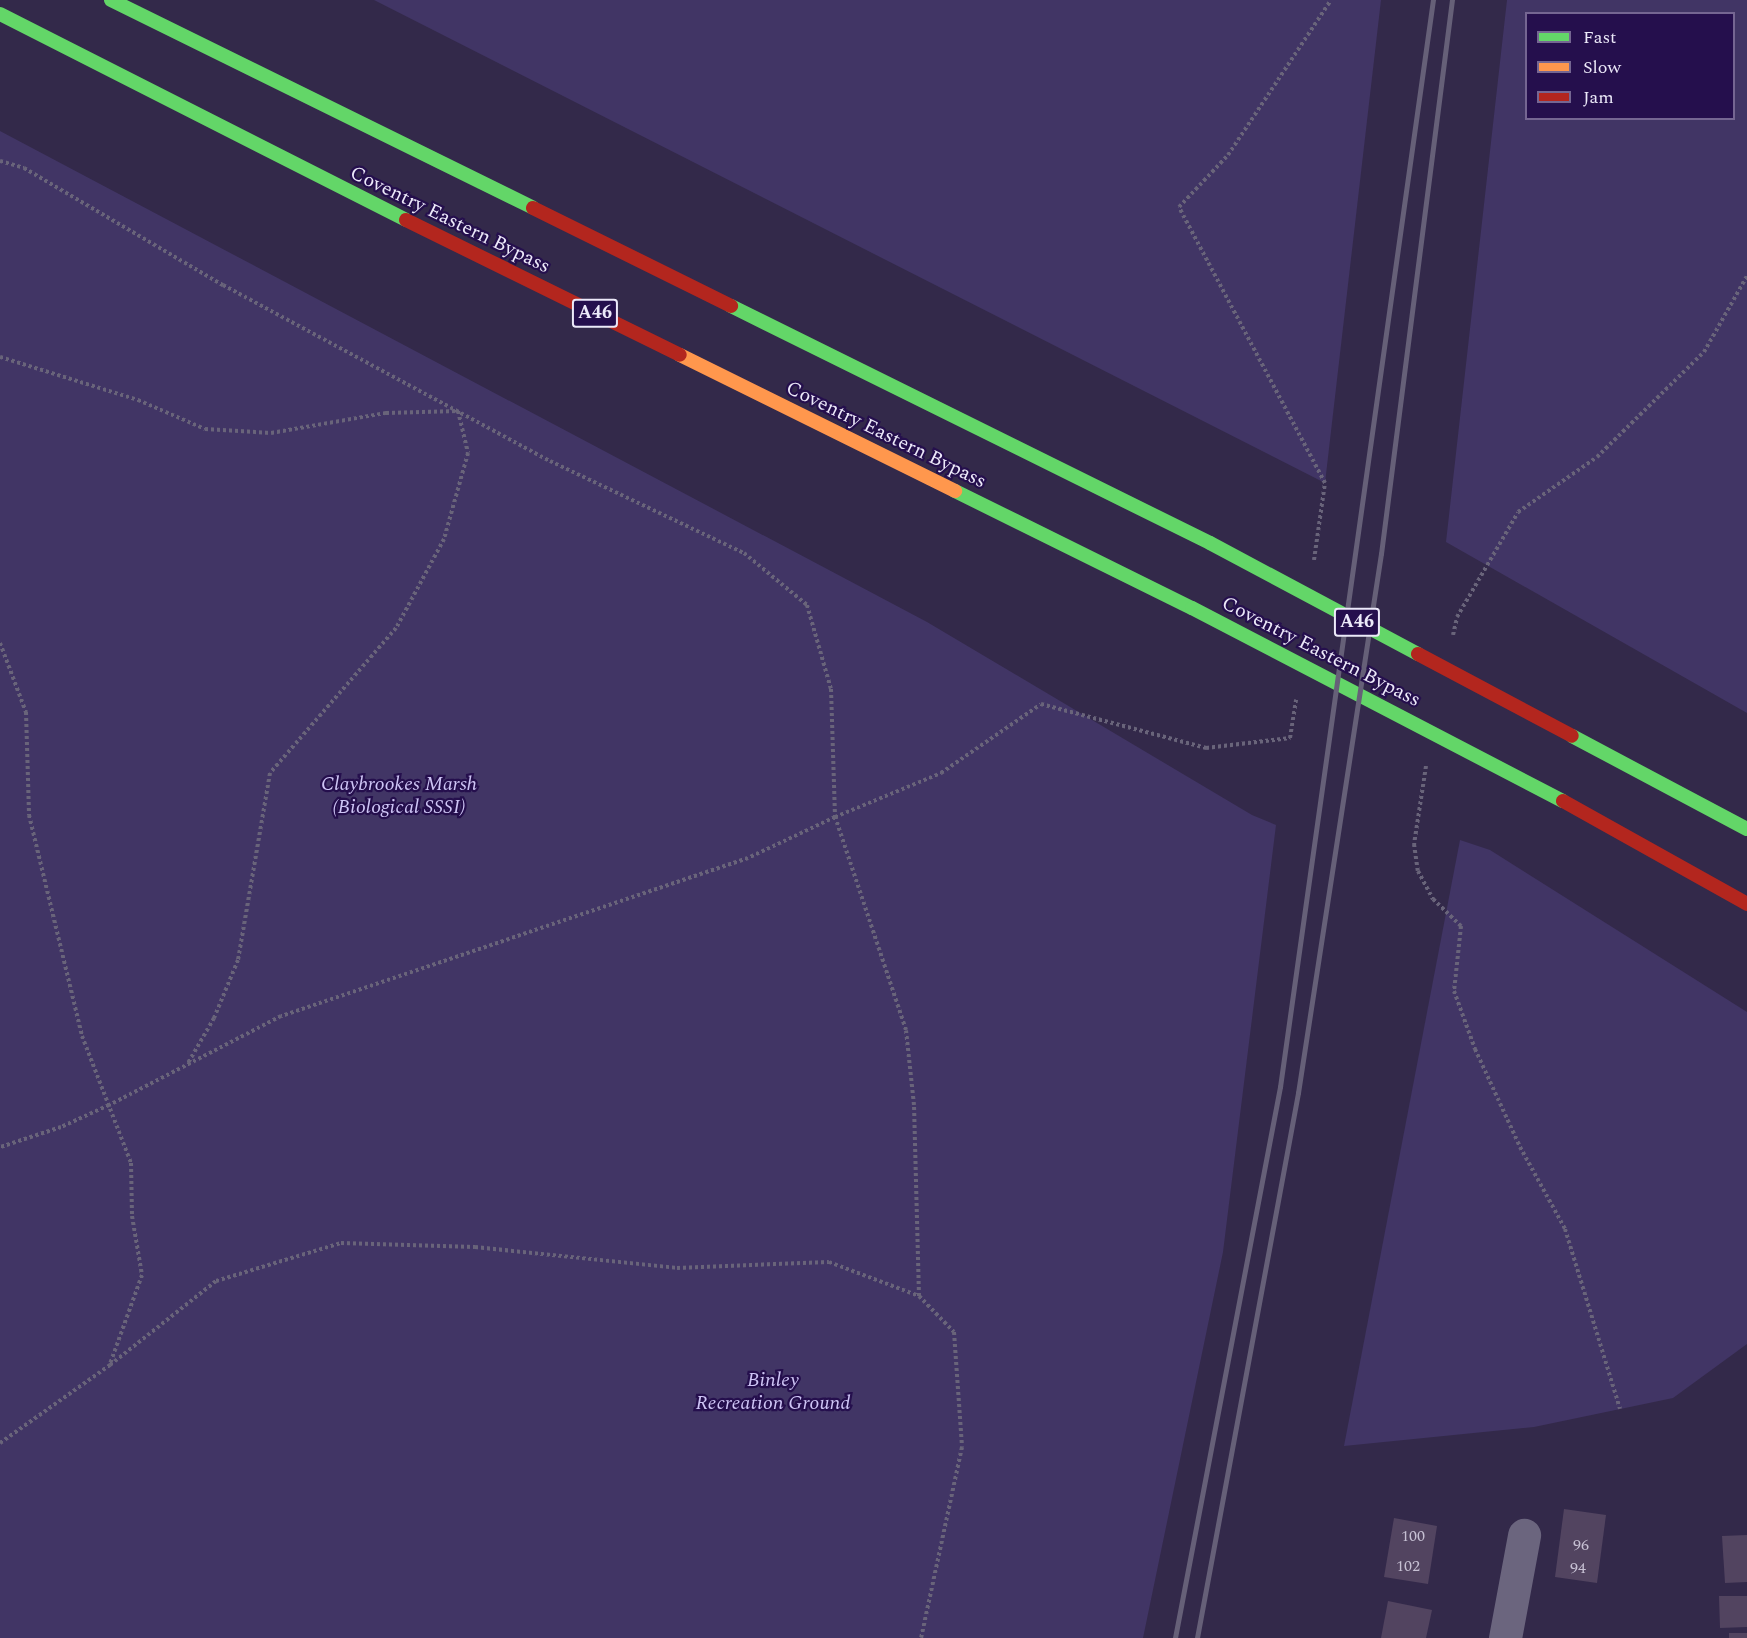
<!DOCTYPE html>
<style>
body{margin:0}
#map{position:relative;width:1747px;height:1638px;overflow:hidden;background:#33294a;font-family:Spectral,serif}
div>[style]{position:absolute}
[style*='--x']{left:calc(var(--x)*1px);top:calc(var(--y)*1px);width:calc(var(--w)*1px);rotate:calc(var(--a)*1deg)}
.green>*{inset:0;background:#413565}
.building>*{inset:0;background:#524460}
.path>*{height:4px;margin-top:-2px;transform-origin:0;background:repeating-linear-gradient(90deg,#69647a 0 3px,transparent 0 6px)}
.street>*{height:33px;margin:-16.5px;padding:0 16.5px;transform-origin:16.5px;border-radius:16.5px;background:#6b657e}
.fast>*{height:14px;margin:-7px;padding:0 7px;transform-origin:7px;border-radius:7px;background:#63d668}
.slow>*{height:14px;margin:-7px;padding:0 7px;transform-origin:7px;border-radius:7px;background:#ff974d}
.jam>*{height:14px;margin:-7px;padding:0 7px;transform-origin:7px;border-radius:7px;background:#b3261e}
.rail>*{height:4.5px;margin:-2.25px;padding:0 2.25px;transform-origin:2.25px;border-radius:2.25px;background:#666078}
span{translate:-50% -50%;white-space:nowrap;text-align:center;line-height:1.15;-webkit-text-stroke:4.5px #250f4d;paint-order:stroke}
.number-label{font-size:16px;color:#c6c0d3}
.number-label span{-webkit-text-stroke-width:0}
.shield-label span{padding:2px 4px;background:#250f4d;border:2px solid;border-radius:4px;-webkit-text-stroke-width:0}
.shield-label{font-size:18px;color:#ece9f9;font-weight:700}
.street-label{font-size:20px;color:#ece9f9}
.park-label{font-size:20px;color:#cec5f5;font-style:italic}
.legend{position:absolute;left:1525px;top:12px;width:210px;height:108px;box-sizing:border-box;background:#250f4d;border:2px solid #756692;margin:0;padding:8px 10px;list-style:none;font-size:18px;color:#ece9f9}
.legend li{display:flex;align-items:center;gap:12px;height:30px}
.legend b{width:30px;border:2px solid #756692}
</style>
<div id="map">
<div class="green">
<i style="clip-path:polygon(374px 0,1381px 0,1325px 483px)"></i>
<i style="clip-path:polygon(evenodd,1507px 0,1747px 0,1747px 713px,1446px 542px,1507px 0,1526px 14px,1734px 14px,1734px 118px,1526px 118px,1526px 14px)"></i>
<i style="clip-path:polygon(0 131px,927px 622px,1252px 815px,1276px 825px,1223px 1252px,1143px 1638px,0 1638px)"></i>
<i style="clip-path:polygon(1460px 840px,1490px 850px,1747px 1012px,1747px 1344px,1673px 1398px,1534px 1427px,1344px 1446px)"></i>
</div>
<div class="building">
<i style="clip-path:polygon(1564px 1509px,1606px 1515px,1597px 1583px,1555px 1577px)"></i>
<i style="clip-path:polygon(1394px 1518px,1437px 1526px,1428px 1584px,1384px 1577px)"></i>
<i style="clip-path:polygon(1747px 1535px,1747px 1582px,1725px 1583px,1722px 1536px)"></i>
<i style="clip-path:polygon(1719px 1596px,1747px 1596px,1747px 1627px,1720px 1628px)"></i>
<i style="clip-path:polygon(1388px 1601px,1432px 1610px,1426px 1638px,1381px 1638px)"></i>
<i style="clip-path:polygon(1729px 1633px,1747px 1633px,1747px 1638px,1729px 1638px)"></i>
</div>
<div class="path">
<i style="--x:0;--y:161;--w:25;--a:16"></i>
<i style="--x:24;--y:168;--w:231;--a:30.5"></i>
<i style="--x:223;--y:285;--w:371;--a:28.3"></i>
<i style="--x:550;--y:461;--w:215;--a:25.4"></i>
<i style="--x:744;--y:553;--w:82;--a:39.5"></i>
<i style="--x:807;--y:605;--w:87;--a:74.1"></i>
<i style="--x:831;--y:689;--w:128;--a:88.2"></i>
<i style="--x:835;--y:817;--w:96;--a:154.8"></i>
<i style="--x:748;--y:858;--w:493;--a:161.3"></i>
<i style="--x:281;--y:1016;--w:194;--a:152.6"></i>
<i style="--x:109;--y:1105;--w:53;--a:155.4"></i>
<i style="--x:61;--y:1127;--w:64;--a:161.8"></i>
<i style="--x:0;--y:357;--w:145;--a:17.3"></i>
<i style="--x:138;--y:400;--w:73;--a:23.4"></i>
<i style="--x:205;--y:429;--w:66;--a:3.5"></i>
<i style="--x:271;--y:433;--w:117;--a:-9.9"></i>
<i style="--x:386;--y:413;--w:72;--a:-1.6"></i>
<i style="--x:458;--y:411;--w:43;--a:76.6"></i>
<i style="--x:468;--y:453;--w:89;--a:105.6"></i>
<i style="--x:444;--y:539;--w:101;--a:118.3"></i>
<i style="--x:396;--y:628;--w:192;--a:131"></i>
<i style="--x:270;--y:773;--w:190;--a:99.7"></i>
<i style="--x:238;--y:960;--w:63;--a:112.5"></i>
<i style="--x:214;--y:1018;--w:52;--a:120"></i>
<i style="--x:1314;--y:560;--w:78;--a:-81.9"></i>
<i style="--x:1325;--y:483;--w:312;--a:-117.9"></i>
<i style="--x:1179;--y:207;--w:71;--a:-46.7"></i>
<i style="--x:1228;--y:155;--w:186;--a:-56.4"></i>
<i style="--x:1453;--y:635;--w:18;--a:-77"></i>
<i style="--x:1457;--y:617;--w:121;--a:-59.8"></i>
<i style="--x:1518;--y:512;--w:96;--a:-34.8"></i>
<i style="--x:1597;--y:457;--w:150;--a:-44.5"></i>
<i style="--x:1704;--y:352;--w:87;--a:-60.5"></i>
<i style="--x:0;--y:643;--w:74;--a:69.4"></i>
<i style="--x:26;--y:712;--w:103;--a:88.3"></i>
<i style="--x:29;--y:815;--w:227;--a:76.5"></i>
<i style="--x:82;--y:1036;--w:136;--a:68.9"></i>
<i style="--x:131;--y:1163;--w:53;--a:88.9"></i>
<i style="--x:132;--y:1216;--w:60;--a:80.4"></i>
<i style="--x:142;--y:1275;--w:95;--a:109.8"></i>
<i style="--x:1426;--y:766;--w:79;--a:98.7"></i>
<i style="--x:1414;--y:844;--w:27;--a:82"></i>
<i style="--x:1418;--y:871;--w:32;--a:62"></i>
<i style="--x:1433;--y:899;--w:39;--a:44"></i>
<i style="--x:1461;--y:926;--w:65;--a:96.1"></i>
<i style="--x:1454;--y:991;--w:62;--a:70.1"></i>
<i style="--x:1475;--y:1049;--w:108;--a:65.3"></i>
<i style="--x:1520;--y:1147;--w:94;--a:61.2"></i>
<i style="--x:1565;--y:1229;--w:188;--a:73"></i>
<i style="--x:919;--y:1296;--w:191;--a:-91.5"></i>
<i style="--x:914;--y:1105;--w:75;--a:-96.1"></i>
<i style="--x:906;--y:1030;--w:225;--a:-108.4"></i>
<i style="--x:835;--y:817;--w:115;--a:-22.5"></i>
<i style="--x:941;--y:773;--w:121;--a:-34.6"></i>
<i style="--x:1041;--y:704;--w:171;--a:14.9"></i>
<i style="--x:1206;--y:748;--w:85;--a:-6.8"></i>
<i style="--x:1290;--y:738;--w:39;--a:-81"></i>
<i style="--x:0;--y:1443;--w:135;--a:-35.3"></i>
<i style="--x:110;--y:1365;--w:135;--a:-38.4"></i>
<i style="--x:216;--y:1281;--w:131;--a:-16.9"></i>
<i style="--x:341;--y:1243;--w:134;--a:1.7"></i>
<i style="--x:475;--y:1247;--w:203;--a:5.9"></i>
<i style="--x:677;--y:1268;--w:152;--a:-2.3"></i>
<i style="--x:829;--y:1262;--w:96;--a:20.7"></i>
<i style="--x:919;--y:1296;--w:50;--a:45.8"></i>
<i style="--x:954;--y:1332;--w:115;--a:86"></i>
<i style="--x:962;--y:1447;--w:195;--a:102.1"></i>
</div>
<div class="street">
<i style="--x:1505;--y:1638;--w:105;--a:-79.5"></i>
</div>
<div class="fast">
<i style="--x:111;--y:0;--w:470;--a:26.2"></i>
<i style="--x:0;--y:14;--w:455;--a:26.9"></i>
<i style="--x:731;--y:306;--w:534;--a:26.33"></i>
<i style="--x:1210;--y:543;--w:236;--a:28.1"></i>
<i style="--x:955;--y:491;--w:264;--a:26.3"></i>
<i style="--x:1192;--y:608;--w:418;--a:27.5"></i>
<i style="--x:1572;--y:736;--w:198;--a:28"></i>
</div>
<div class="slow">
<i style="--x:680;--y:355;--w:307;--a:26.3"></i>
</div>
<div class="jam">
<i style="--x:533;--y:208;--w:221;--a:26.3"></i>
<i style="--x:406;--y:220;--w:305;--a:26.2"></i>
<i style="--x:1418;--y:654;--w:174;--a:28"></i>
<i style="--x:1563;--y:801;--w:211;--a:29.2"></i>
</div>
<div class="rail">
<i style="--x:1175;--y:1638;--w:561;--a:-79.21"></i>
<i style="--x:1280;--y:1087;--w:1098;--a:-81.99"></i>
<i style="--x:1197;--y:1638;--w:554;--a:-79.5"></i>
<i style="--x:1298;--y:1093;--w:545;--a:-81.25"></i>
<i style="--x:1381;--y:554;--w:559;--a:-82.7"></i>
</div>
<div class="number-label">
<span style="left:1413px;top:1536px">100</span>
<span style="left:1581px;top:1545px">96</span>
<span style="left:1408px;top:1566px">102</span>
<span style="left:1578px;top:1568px">94</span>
</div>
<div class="shield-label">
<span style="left:595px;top:313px">A46</span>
<span style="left:1357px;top:622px">A46</span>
</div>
<div class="street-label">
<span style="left:450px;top:220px;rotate:26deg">Coventry Eastern Bypass</span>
<span style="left:886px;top:435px;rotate:26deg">Coventry Eastern Bypass</span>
<span style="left:1321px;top:652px;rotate:27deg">Coventry Eastern Bypass</span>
</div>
<div class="park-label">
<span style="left:399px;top:796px">Claybrookes Marsh<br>(Biological SSSI)</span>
<span style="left:773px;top:1392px">Binley<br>Recreation Ground</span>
</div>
<ul class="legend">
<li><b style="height:8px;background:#63d668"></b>Fast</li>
<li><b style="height:8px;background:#ff974d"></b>Slow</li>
<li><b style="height:8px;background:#b3261e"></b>Jam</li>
</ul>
</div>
